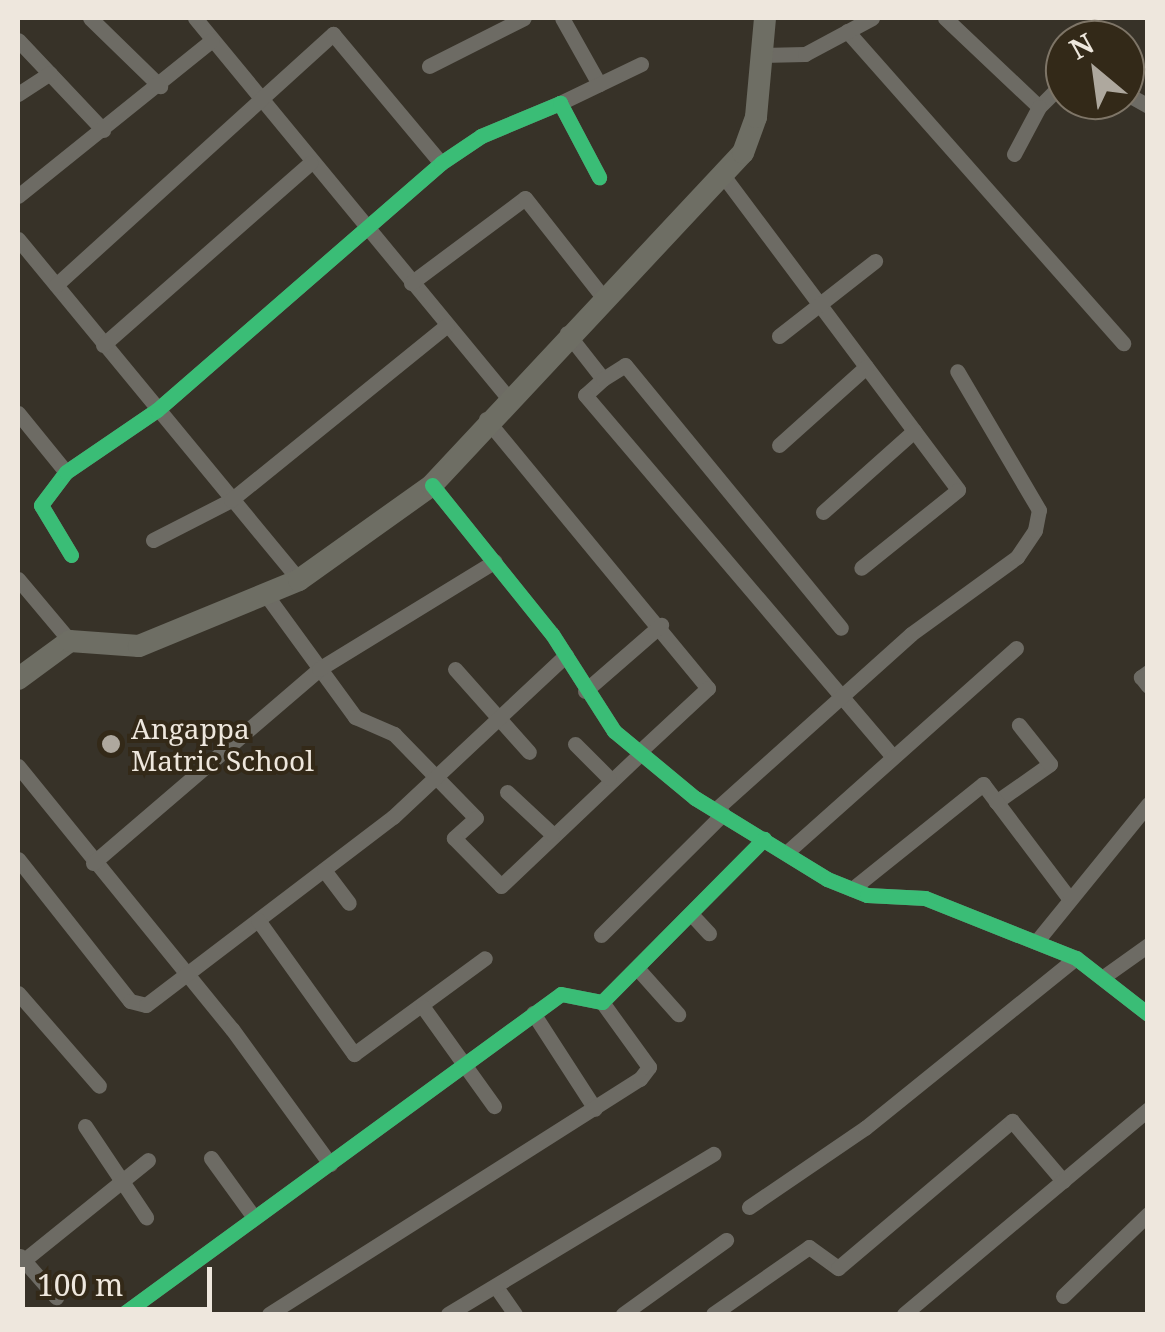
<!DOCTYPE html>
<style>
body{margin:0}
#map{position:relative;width:1165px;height:1332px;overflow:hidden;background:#373228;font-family:"Noto Serif",serif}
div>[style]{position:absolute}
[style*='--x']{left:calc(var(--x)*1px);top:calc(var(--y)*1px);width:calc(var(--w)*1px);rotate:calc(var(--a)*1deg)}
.minor>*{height:15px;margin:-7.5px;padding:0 7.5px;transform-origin:7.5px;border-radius:7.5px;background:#6d6b64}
.secondary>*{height:22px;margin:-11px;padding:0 11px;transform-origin:11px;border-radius:11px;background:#6e6e64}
.cycleway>*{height:15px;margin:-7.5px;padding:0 7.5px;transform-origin:7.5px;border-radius:7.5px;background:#3abd76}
.dots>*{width:28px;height:28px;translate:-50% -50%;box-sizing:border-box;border:5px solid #332918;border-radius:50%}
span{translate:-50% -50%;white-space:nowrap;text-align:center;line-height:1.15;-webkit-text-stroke:8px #332918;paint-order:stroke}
.poi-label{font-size:28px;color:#eee7dd}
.left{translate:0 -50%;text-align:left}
.frame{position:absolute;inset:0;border:20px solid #eee7dd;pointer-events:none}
.north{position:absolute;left:1045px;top:20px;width:100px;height:100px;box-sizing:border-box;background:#332918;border:2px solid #7e7567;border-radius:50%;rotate:331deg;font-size:28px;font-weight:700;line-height:40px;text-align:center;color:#eee7dd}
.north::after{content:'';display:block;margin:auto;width:35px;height:45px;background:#aea89e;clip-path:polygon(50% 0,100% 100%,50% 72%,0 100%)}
.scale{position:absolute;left:20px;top:1267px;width:192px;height:45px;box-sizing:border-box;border:5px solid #eee7dd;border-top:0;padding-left:12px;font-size:30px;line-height:35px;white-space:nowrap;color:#eee7dd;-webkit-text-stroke:8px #332918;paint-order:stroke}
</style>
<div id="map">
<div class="minor">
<i style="--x:90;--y:18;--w:98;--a:44.2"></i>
<i style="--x:195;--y:18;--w:490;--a:50.5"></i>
<i style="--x:562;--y:18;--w:76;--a:60.7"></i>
<i style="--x:945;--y:18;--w:129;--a:43.4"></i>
<i style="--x:1039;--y:107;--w:37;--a:-45"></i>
<i style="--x:847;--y:31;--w:417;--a:48.5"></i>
<i style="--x:18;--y:40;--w:124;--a:46.6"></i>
<i style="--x:762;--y:55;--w:43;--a:-1.3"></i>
<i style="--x:805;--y:54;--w:76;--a:-28.2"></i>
<i style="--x:429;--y:66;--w:106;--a:-26.8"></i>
<i style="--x:1125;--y:93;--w:26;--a:29"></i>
<i style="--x:18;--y:94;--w:38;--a:-33"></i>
<i style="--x:560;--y:103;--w:90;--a:-25.7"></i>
<i style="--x:1014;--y:154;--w:53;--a:-62"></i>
<i style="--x:722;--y:174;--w:394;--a:53.2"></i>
<i style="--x:958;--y:490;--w:124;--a:141.2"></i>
<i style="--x:18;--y:196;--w:249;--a:-38.8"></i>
<i style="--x:18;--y:239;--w:442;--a:50.5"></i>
<i style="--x:411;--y:283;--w:142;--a:-36.7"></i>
<i style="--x:525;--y:198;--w:126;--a:51.8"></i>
<i style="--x:56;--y:285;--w:374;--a:-42.2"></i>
<i style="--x:333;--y:34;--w:168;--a:50.1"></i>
<i style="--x:567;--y:333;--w:58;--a:52"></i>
<i style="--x:603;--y:379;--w:24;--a:138"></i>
<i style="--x:585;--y:395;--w:471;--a:49.6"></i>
<i style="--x:779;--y:336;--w:122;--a:-38"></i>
<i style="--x:103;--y:345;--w:276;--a:-41.3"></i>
<i style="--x:603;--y:379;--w:26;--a:-32"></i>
<i style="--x:625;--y:365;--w:340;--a:50.6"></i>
<i style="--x:18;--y:413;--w:76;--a:50.9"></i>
<i style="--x:486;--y:419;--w:349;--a:50.5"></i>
<i style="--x:708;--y:688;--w:96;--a:137.1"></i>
<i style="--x:779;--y:445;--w:117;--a:-41.9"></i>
<i style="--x:432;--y:485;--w:191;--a:51.2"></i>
<i style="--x:552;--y:634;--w:115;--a:57.4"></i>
<i style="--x:614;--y:731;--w:105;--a:39.6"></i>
<i style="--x:695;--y:798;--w:155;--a:31.5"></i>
<i style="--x:827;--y:879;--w:43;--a:21.8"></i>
<i style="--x:867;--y:895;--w:58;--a:3"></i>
<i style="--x:925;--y:898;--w:162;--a:21.7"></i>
<i style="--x:1076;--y:958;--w:91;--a:37.9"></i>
<i style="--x:823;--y:512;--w:122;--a:-41.7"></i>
<i style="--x:153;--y:540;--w:88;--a:-27.1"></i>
<i style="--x:231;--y:500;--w:278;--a:-39"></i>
<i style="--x:71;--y:555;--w:58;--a:-121"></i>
<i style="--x:41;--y:505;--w:41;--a:-52.9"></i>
<i style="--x:66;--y:472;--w:110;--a:-34.3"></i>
<i style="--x:157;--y:410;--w:376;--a:-41"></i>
<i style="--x:441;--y:163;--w:48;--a:-34"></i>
<i style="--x:481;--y:136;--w:86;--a:-22.7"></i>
<i style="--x:560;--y:103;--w:84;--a:62.2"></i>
<i style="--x:18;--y:579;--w:81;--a:50"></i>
<i style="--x:264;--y:592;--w:155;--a:53.9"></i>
<i style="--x:355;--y:717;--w:43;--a:23.6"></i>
<i style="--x:394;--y:734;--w:117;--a:45.7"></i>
<i style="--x:476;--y:818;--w:30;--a:138"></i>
<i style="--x:454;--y:838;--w:67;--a:45.6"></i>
<i style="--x:501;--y:886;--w:192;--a:-43.5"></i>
<i style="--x:455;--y:669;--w:111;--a:48.3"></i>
<i style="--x:1148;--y:672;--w:9;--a:144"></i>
<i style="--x:1141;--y:677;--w:11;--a:52"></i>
<i style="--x:585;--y:691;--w:101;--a:-41"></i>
<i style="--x:575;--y:744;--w:48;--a:45"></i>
<i style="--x:18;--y:766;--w:339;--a:50.9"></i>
<i style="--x:232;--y:1029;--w:167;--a:54"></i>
<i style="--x:507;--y:792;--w:62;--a:43"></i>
<i style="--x:996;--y:802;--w:66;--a:-35.1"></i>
<i style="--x:1050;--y:764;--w:50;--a:-128.5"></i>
<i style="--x:715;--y:810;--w:263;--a:-41.9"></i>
<i style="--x:911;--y:634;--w:131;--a:-36"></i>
<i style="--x:1017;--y:557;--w:32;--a:-56"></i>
<i style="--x:1035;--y:530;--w:20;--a:-79"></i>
<i style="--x:1039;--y:510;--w:161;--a:-120.5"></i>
<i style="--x:786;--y:853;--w:308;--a:-41.7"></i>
<i style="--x:18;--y:859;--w:181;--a:51.7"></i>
<i style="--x:130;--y:1001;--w:16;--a:14"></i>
<i style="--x:146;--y:1005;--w:310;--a:-37.3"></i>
<i style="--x:393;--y:817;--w:237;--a:-43.1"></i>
<i style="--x:93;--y:863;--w:298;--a:-40.6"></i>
<i style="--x:319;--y:669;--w:206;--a:-31.5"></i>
<i style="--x:324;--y:870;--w:41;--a:52.9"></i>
<i style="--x:852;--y:889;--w:168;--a:-38.7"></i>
<i style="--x:983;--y:784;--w:143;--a:53"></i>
<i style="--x:692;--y:915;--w:25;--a:47"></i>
<i style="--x:258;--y:920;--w:165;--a:54.4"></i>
<i style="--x:354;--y:1054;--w:162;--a:-36.2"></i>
<i style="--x:601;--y:935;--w:172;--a:-44.8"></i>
<i style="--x:1036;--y:942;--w:178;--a:-50.9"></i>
<i style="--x:637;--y:968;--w:62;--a:48.3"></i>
<i style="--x:1106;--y:975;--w:52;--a:-35.5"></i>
<i style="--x:18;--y:993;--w:123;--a:48.9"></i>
<i style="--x:423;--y:1007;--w:122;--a:54.4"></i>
<i style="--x:533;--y:1013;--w:114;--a:57.1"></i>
<i style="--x:85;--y:1126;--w:110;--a:56.2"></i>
<i style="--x:211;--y:1158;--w:72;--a:54.1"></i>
<i style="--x:749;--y:1207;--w:140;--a:-34.3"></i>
<i style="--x:865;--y:1128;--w:271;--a:-38.9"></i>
<i style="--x:20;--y:1256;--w:55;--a:48.7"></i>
<i style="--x:18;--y:1265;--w:167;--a:-38.9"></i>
<i style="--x:496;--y:1287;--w:33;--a:55"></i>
<i style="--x:1063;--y:1296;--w:118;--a:-44"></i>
<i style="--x:123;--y:1314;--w:542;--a:-36.15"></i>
<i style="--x:561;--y:994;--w:42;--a:11"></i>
<i style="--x:602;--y:1002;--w:230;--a:-45.2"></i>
<i style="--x:269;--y:1314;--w:439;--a:-32.4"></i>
<i style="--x:640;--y:1079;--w:15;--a:-53"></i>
<i style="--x:649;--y:1067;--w:80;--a:-125.9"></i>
<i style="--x:448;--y:1314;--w:310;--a:-31.1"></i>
<i style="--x:623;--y:1314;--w:127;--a:-35.7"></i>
<i style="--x:713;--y:1314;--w:117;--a:-34.9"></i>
<i style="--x:809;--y:1247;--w:36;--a:36"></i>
<i style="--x:838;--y:1268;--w:228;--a:-40.2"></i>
<i style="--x:1012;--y:1121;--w:79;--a:49.6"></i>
<i style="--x:904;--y:1314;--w:319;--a:-40"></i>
</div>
<div class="secondary">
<i style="--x:18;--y:679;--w:64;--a:-36.2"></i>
<i style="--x:70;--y:641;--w:69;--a:4.1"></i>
<i style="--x:139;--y:646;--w:173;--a:-22.4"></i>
<i style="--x:299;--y:580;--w:163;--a:-35.5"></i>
<i style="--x:432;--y:485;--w:455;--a:-46.9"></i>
<i style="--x:743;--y:153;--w:38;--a:-70"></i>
<i style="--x:756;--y:117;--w:99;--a:-84.8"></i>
</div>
<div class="cycleway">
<i style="--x:432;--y:485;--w:191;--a:51.2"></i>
<i style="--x:552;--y:634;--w:115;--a:57.4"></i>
<i style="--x:614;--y:731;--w:105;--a:39.6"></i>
<i style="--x:695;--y:798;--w:155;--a:31.5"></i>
<i style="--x:827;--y:879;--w:43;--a:21.8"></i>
<i style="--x:867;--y:895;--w:58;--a:3"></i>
<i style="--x:925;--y:898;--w:162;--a:21.7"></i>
<i style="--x:1076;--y:958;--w:91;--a:37.9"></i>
<i style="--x:71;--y:555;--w:58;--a:-121"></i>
<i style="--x:41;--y:505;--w:41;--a:-52.9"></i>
<i style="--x:66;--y:472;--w:110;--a:-34.3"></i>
<i style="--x:157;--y:410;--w:376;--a:-41"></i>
<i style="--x:441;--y:163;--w:48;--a:-34"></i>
<i style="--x:481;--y:136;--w:86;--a:-22.7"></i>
<i style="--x:560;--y:103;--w:84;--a:62.2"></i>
<i style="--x:123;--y:1314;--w:542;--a:-36.15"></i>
<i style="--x:561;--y:994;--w:42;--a:11"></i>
<i style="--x:602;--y:1002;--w:230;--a:-45.2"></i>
</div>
<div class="dots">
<i style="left:111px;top:744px;background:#aea89e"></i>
</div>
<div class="poi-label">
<span class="left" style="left:131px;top:744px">Angappa<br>Matric School</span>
</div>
<div class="frame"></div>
<div class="north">N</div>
<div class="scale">100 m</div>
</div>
